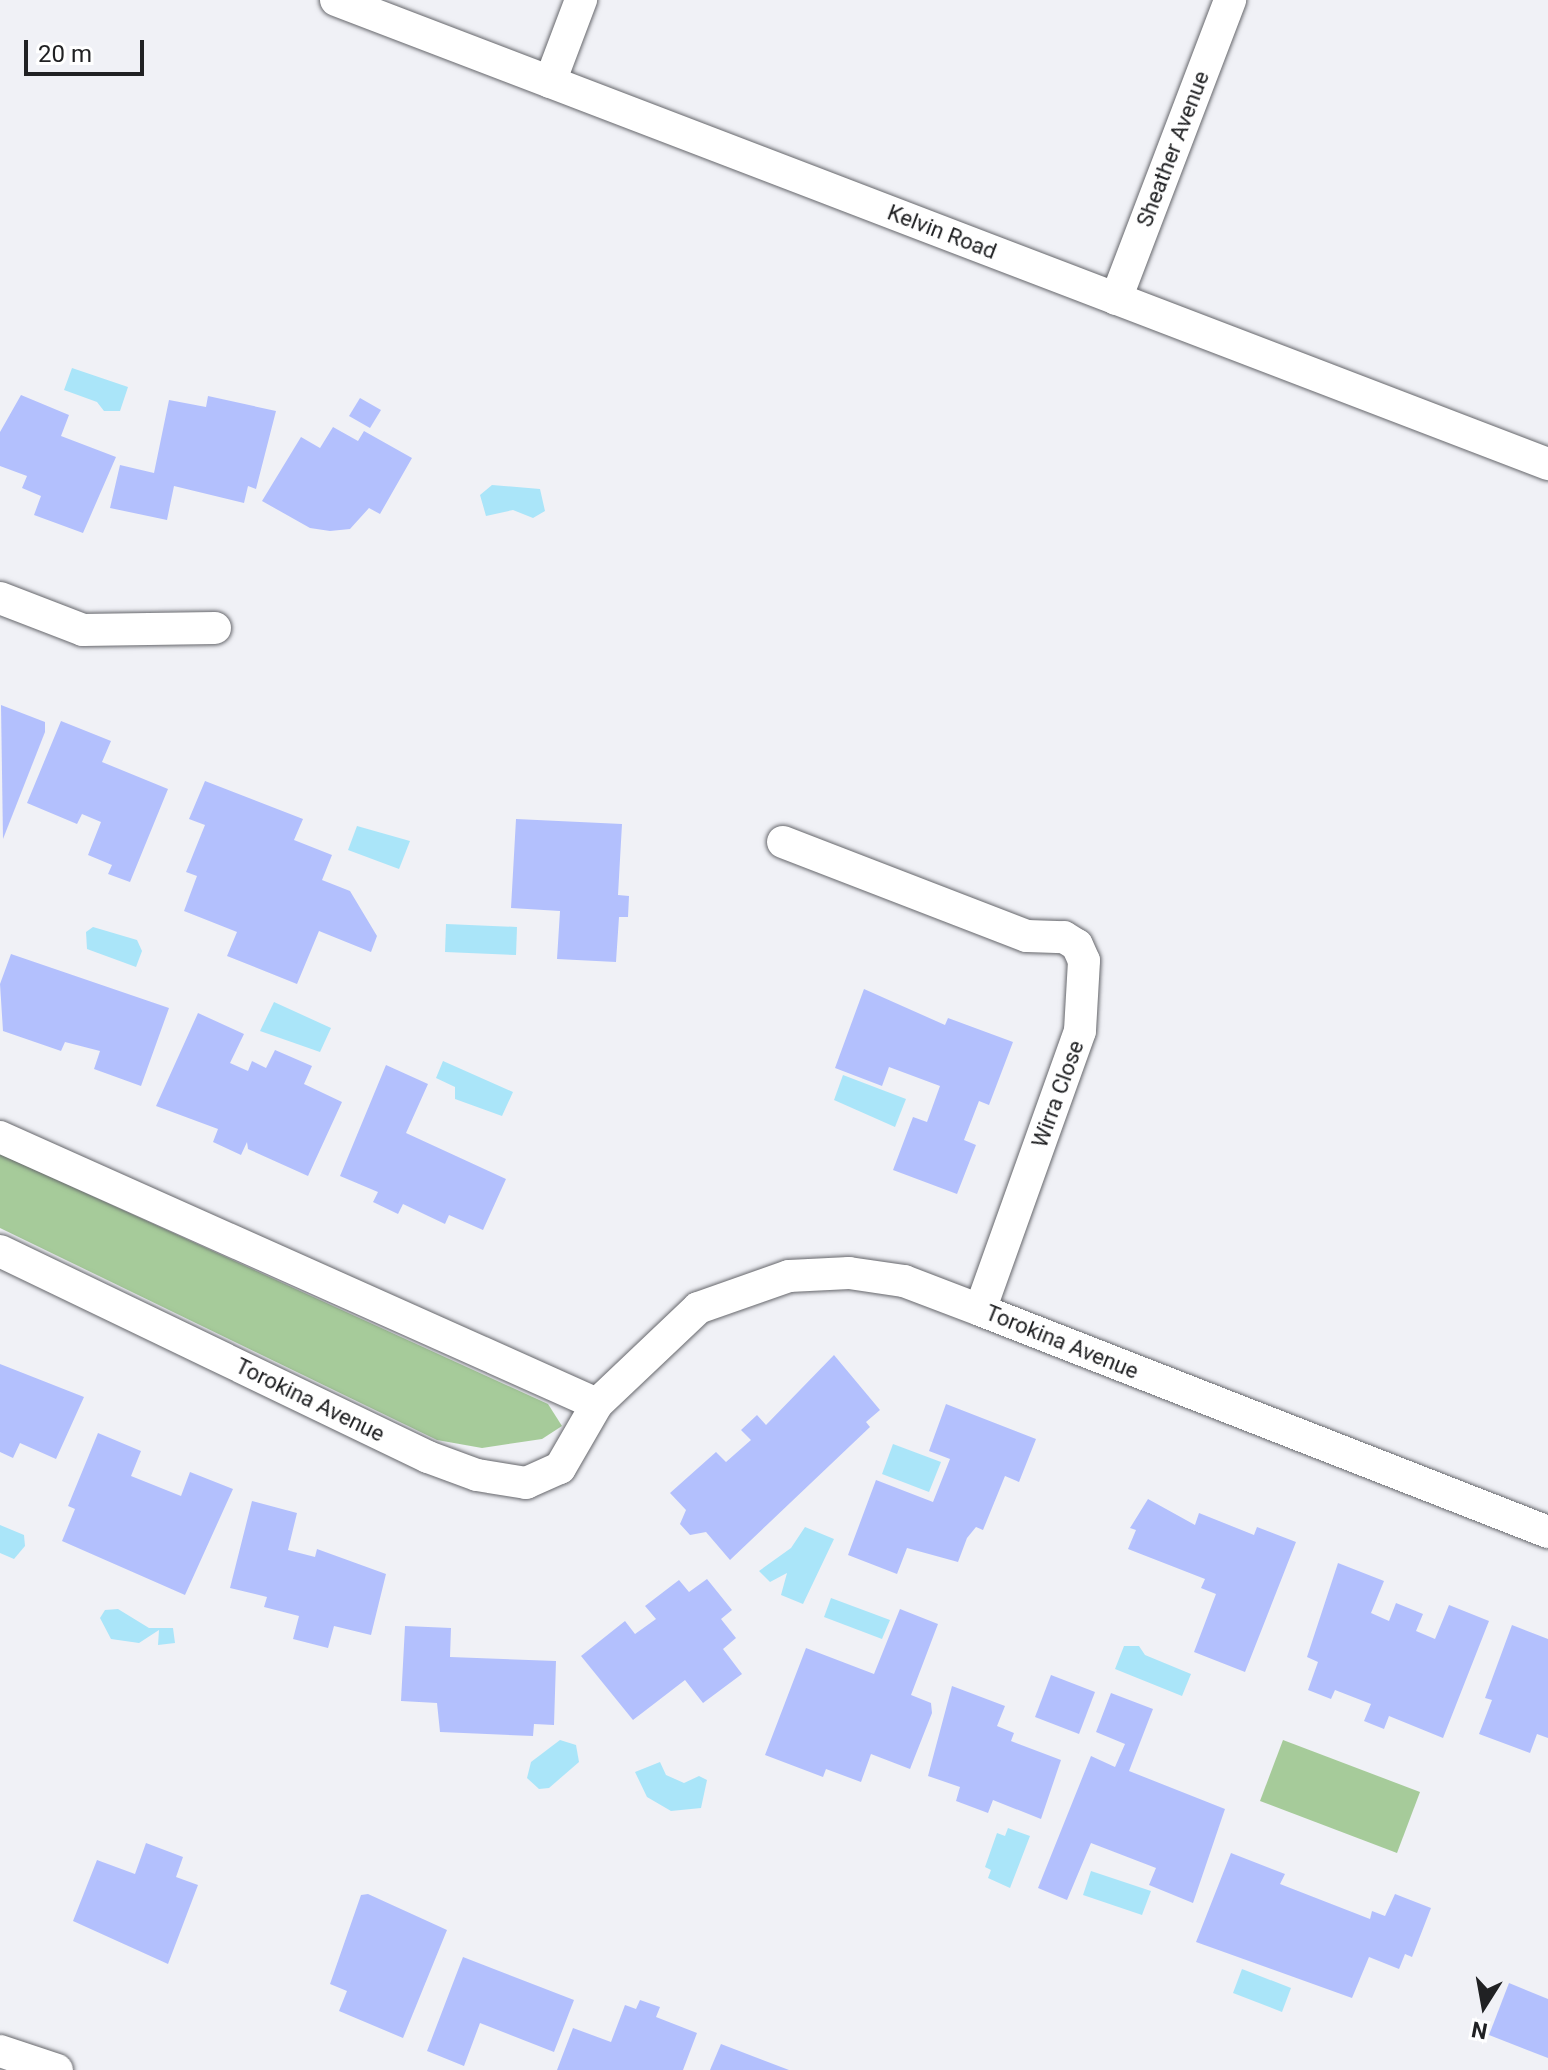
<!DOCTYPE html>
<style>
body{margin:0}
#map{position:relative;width:1548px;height:2070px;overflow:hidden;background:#f0f1f6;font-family:Roboto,sans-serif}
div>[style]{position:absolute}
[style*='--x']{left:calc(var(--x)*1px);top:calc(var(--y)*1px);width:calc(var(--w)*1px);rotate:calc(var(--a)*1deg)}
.green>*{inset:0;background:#a6cb9a}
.water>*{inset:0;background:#aae5f9}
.building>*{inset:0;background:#b3c0fd}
.roads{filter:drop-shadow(0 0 2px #66676c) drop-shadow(0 0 2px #66676c)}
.street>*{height:32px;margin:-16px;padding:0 16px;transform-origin:16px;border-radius:16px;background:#fff}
span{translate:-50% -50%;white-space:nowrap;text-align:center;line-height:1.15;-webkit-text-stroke:8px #fff;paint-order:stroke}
.street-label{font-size:22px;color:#202123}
.north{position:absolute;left:1444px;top:1966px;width:80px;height:80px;-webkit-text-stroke:6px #fff;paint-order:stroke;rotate:191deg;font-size:22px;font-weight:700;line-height:32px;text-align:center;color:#202123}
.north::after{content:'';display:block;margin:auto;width:28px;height:36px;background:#202123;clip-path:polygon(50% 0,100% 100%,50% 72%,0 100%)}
.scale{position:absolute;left:24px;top:40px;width:120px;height:36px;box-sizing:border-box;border:4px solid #202123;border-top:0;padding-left:10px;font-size:24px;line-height:28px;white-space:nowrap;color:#202123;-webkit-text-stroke:6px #fff;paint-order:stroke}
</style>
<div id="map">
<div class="green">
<i style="clip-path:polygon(0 1154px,548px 1404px,562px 1426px,542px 1439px,482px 1448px,437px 1440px,0 1228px)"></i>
<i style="clip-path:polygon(1283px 1740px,1420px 1792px,1397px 1853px,1260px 1801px)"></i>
</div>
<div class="water">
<i style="clip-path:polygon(72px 368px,128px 387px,120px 411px,104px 411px,97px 402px,64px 390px)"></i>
<i style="clip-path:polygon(492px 485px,540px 489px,545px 511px,533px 518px,513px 510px,486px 516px,480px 495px)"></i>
<i style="clip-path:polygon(357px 826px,410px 841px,399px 869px,348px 850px)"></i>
<i style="clip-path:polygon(446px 924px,517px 927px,516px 955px,445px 952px)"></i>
<i style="clip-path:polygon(93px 927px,137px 940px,142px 951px,136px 967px,87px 949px,86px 932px)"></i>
<i style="clip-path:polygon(274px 1002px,331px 1028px,320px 1052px,260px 1031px)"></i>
<i style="clip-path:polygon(443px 1061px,513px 1092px,502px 1116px,455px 1099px,455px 1087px,436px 1078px)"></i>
<i style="clip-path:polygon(843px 1075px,906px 1099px,895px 1127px,834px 1100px)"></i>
<i style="clip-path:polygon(893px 1444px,941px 1462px,929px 1492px,882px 1474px)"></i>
<i style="clip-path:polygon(0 1525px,24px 1535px,25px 1546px,14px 1559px,0 1553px)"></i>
<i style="clip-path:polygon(805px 1527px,834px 1539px,803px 1604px,781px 1595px,787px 1573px,770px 1582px,759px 1571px,791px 1548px)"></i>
<i style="clip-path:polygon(831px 1598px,890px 1620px,882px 1639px,824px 1617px)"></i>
<i style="clip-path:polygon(118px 1609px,149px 1628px,173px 1628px,175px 1643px,158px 1645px,159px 1630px,139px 1643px,111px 1639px,100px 1618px,105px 1610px)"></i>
<i style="clip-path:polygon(1124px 1646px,1139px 1646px,1145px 1655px,1191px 1674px,1182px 1696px,1115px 1669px)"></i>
<i style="clip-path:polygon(560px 1740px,576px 1745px,579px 1762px,549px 1788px,539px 1789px,527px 1778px,531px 1762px)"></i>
<i style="clip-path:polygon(660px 1762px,666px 1775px,684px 1783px,699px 1776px,707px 1780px,701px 1808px,671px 1811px,647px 1797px,635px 1772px)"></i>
<i style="clip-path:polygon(1008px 1828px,1030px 1836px,1010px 1888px,988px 1878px,991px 1870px,985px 1867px,997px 1833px,1005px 1836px)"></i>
<i style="clip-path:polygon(1091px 1871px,1151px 1891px,1142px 1915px,1083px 1895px)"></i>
<i style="clip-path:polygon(1242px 1969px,1291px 1988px,1282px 2012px,1233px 1993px)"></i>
</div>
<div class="building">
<i style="clip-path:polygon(21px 395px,69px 415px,61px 436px,116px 457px,83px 533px,34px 515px,41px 496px,22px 488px,27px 476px,0 466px,0 432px)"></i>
<i style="clip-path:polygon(208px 396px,276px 411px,256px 489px,248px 486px,244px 503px,174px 486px,167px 520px,110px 508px,120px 465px,154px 473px,169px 400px,206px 407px)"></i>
<i style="clip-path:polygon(360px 398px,381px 410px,370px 428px,349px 416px)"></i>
<i style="clip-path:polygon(333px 427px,358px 441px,364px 431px,412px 458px,380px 514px,369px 508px,350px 529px,330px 531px,310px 528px,262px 501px,301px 437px,320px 448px)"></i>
<i style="clip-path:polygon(1px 705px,45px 722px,45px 732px,3px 839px)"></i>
<i style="clip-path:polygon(61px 721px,111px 741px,102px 762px,168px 789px,130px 882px,108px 874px,112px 865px,88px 855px,101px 822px,82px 814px,77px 824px,27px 803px)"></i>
<i style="clip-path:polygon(205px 781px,303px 819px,294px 840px,332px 855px,322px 880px,350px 891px,377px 936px,371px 952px,319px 931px,297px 984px,227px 956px,237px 932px,184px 911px,197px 876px,186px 872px,205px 825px,189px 819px)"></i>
<i style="clip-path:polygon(516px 819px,622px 824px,618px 895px,629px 896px,628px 917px,619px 917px,616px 962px,557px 959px,560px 911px,511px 908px)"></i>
<i style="clip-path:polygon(11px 954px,169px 1008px,141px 1086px,94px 1069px,100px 1051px,65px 1042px,61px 1051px,3px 1031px,0 984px)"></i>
<i style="clip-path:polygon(864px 989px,945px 1025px,948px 1018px,1013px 1042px,989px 1105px,979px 1101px,964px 1140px,976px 1145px,957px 1194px,893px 1170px,913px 1117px,927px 1122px,940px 1086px,889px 1067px,882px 1086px,835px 1068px)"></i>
<i style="clip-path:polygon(198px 1013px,244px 1034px,230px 1063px,248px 1071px,252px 1061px,266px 1068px,275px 1050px,312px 1066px,304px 1084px,342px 1102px,308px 1176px,248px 1149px,247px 1142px,241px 1155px,213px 1142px,218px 1129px,156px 1106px)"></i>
<i style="clip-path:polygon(386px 1065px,428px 1084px,406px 1133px,506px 1179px,483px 1230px,449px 1215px,445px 1224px,403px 1204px,398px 1214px,373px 1202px,378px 1192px,340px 1176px)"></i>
<i style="clip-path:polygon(834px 1355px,880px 1410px,866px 1422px,870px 1427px,730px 1560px,706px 1532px,690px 1535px,680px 1524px,686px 1510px,670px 1493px,716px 1452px,726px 1462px,751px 1440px,741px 1430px,757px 1415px,766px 1425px)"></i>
<i style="clip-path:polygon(0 1364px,84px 1397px,56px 1459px,20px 1443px,13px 1458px,0 1452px)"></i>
<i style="clip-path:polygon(946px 1404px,1036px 1439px,1019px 1482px,1005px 1476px,983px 1530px,976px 1527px,967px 1538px,958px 1562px,907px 1548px,897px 1574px,848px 1555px,876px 1480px,933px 1502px,950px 1459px,929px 1451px)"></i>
<i style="clip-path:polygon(98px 1433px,141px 1451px,131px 1476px,181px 1496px,190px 1472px,233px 1489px,185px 1595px,62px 1541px,75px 1509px,68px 1506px)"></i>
<i style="clip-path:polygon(1148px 1499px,1195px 1525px,1199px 1513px,1254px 1535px,1257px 1527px,1296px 1542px,1245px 1672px,1194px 1652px,1216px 1594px,1201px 1588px,1205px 1579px,1128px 1549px,1136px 1530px,1130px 1528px)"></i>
<i style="clip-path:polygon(252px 1501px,297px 1513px,288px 1550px,315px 1557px,317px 1549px,386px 1574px,371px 1635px,334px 1626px,328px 1648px,293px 1639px,299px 1616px,264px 1607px,267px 1597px,230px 1588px)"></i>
<i style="clip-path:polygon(1338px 1563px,1384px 1581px,1371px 1613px,1389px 1621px,1396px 1603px,1423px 1614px,1416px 1631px,1435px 1639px,1449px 1605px,1489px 1621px,1443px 1738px,1389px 1716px,1384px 1729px,1364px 1721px,1371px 1704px,1335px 1690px,1331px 1699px,1308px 1690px,1318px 1662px,1307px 1657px)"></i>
<i style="clip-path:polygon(707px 1579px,732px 1610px,721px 1619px,736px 1638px,723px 1649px,742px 1674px,703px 1703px,685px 1680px,633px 1720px,581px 1656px,625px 1621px,635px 1634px,656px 1619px,645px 1606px,679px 1580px,689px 1592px)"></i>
<i style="clip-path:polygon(900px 1609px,938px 1624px,911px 1695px,931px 1703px,932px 1713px,910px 1769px,871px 1754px,861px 1782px,826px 1769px,823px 1777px,765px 1755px,806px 1648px,874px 1674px)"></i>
<i style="clip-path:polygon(1512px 1625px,1548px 1639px,1548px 1738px,1537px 1734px,1530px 1753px,1479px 1734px,1492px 1700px,1485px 1698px)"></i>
<i style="clip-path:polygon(405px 1626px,451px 1628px,450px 1657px,556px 1661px,554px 1725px,534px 1724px,533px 1736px,440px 1732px,437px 1703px,401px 1701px)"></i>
<i style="clip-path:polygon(1051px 1675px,1095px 1692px,1079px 1734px,1035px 1717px)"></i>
<i style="clip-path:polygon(952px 1686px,1005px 1706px,997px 1726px,1014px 1733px,1011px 1741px,1061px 1760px,1041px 1819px,993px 1800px,988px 1813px,956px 1801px,960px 1787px,928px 1776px)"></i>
<i style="clip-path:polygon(1111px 1693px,1153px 1709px,1129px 1771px,1225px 1809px,1193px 1903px,1149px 1885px,1156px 1868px,1091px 1843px,1067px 1900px,1038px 1888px,1091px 1756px,1115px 1767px,1125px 1744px,1096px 1732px)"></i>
<i style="clip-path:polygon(146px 1843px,183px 1857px,176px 1877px,198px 1885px,168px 1964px,73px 1921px,97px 1860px,135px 1874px)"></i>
<i style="clip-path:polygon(1231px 1853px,1285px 1874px,1280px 1884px,1370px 1919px,1372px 1911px,1385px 1916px,1395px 1894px,1431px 1908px,1412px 1957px,1405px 1954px,1399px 1969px,1369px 1957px,1352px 1998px,1196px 1942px)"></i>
<i style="clip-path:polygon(368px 1894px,447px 1930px,403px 2038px,339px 2011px,347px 1991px,330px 1984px,361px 1895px)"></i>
<i style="clip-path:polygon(463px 1957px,574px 2000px,554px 2052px,480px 2023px,464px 2066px,427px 2051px)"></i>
<i style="clip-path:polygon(1509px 1983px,1548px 1999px,1548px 2058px,1489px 2035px)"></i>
<i style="clip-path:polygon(640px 2000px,660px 2007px,656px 2017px,697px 2033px,683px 2070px,557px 2070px,573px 2028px,611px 2042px,625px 2005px,636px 2009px)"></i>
<i style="clip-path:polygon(721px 2044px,789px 2070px,710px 2070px)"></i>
</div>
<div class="roads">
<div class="street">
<i style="--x:336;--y:0;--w:1298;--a:20.95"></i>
<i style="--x:550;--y:82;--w:88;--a:-69.3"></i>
<i style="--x:1116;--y:299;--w:320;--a:-69.1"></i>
<i style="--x:0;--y:598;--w:89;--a:21.1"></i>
<i style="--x:83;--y:630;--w:132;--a:-0.9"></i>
<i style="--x:783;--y:842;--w:261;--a:21.1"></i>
<i style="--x:1027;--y:936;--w:37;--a:2"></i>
<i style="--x:1064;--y:937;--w:15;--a:32"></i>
<i style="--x:1077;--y:945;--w:17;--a:66"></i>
<i style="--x:1084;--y:961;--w:70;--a:93.3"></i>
<i style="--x:1080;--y:1031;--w:296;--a:109.7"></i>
<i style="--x:0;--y:1137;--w:654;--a:24.1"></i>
<i style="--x:0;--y:1251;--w:475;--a:25.7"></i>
<i style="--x:428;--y:1457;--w:52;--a:20.2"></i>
<i style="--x:477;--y:1475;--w:50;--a:9.3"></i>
<i style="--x:526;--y:1483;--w:37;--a:-24"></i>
<i style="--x:560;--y:1468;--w:74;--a:-60"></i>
<i style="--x:597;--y:1404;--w:139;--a:-43.5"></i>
<i style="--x:698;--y:1308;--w:96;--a:-19.4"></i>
<i style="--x:789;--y:1276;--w:60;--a:-2.9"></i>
<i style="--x:849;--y:1273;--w:56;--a:8.3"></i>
<i style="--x:904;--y:1281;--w:81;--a:20.9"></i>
<i style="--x:980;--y:1310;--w:610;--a:21.35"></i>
<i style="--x:0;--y:2051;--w:60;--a:18.4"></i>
</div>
</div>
<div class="street-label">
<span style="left:1173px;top:149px;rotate:-69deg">Sheather Avenue</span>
<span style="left:942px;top:232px;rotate:21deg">Kelvin Road</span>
<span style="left:1058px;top:1094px;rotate:-70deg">Wirra Close</span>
<span style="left:1062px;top:1342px;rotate:22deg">Torokina Avenue</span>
<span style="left:310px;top:1400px;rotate:26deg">Torokina Avenue</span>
</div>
<div class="north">N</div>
<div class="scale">20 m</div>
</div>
